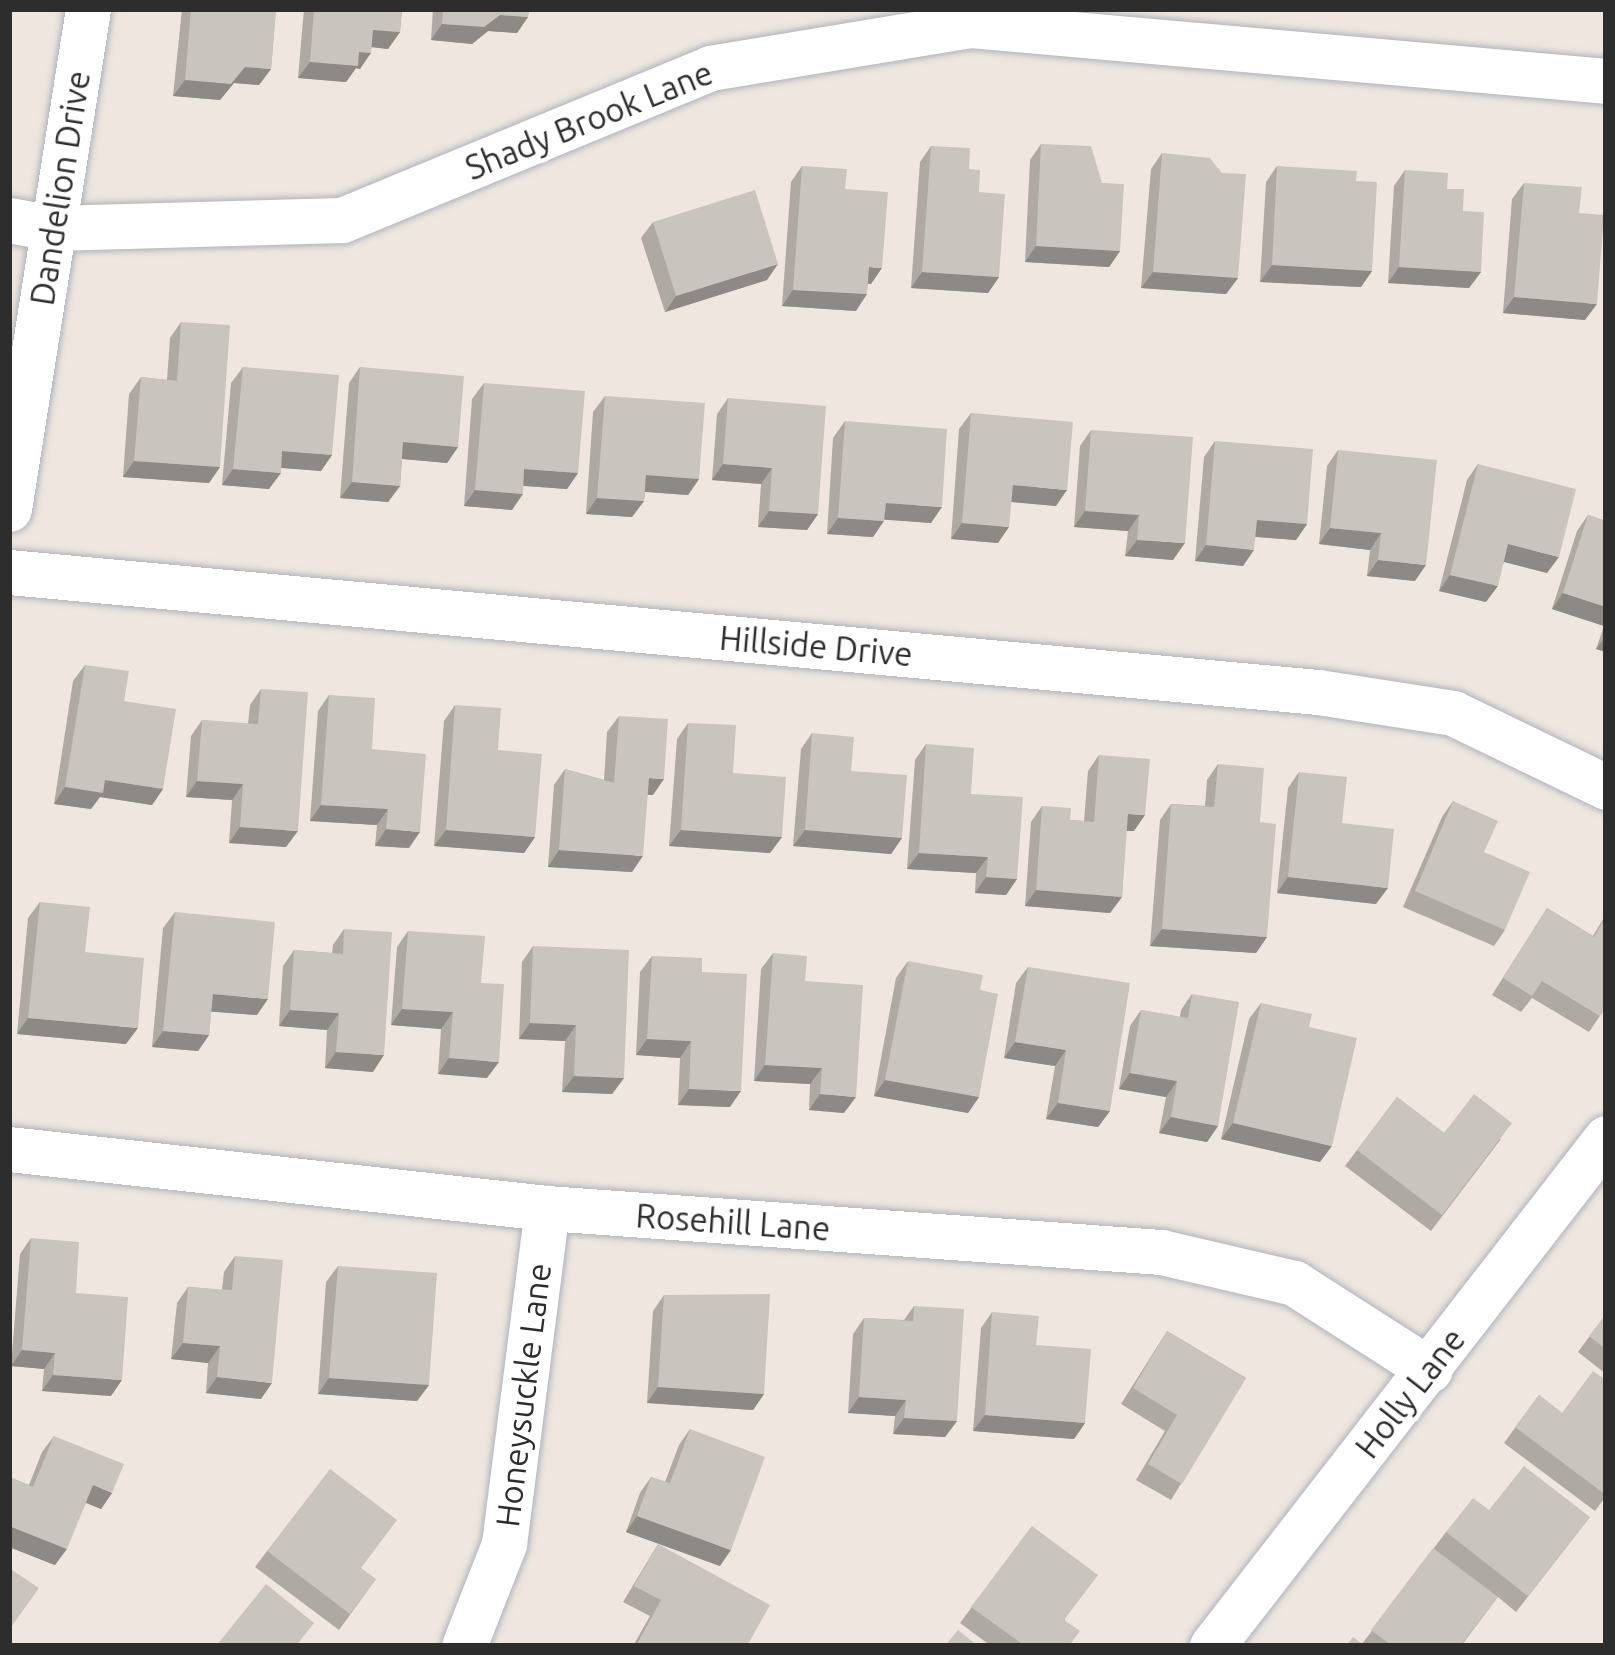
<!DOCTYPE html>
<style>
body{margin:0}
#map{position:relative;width:1615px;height:1655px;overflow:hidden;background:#efe7df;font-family:Ubuntu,sans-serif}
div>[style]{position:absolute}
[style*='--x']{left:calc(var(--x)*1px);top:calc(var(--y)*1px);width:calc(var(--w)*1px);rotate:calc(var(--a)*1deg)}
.roads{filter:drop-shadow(0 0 3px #afb3bd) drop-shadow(0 0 3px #afb3bd)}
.minor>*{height:45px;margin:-22.5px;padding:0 22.5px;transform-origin:22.5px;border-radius:22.5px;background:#fff}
.wall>*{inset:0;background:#aea9a3}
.shaded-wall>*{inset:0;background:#8d8985}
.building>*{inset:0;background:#cac4be}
span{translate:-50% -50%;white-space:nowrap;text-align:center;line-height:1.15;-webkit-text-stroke:9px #fff;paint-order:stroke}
.street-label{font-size:33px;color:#2d2d2d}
.frame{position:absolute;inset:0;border:12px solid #2d2d2d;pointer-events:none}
</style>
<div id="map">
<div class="roads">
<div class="minor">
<i style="--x:9;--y:220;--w:45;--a:10.3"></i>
<i style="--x:53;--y:228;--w:289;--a:-1.6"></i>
<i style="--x:342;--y:220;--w:398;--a:-22.4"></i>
<i style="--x:710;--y:68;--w:265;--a:-9.4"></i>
<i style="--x:971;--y:25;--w:637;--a:5.04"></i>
<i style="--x:9;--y:509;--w:506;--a:-81.02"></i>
<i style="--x:9;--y:572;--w:1314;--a:5.24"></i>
<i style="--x:1318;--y:692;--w:137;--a:8.8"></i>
<i style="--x:1453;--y:713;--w:170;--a:25.8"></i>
<i style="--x:9;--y:1149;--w:541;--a:6.26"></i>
<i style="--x:547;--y:1208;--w:616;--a:4.1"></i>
<i style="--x:1161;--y:1252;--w:137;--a:13.1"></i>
<i style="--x:1294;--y:1283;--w:161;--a:32.6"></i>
<i style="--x:464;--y:1646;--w:110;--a:-68.6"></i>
<i style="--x:504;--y:1544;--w:339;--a:-82.7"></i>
<i style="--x:1212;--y:1646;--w:643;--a:-52.2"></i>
</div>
</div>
<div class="wall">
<i style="clip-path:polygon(182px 9px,276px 9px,271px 69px,259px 85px,234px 83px,220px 100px,173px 96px)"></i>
<i style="clip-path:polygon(304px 9px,402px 9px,400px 32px,388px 49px,372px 47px,360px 69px,356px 68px,346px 82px,298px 78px)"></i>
<i style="clip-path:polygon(433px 9px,529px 9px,528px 17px,517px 33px,488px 31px,472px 44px,431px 40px)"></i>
<i style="clip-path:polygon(1041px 144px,1120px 251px,1109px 267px,1025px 262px,1030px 160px)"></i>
<i style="clip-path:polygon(931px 146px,969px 169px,979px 192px,999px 277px,988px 293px,911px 288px,920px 162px)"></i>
<i style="clip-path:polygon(1162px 153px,1238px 278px,1226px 294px,1141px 288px,1151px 169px)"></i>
<i style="clip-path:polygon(802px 166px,845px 189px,871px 284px,868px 284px,856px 311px,782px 306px,791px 182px)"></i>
<i style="clip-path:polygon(1277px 166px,1356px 181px,1372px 271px,1361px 287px,1260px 282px,1266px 182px)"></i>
<i style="clip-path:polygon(1405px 170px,1447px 189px,1463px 211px,1481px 272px,1469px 288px,1388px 283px,1394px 186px)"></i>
<i style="clip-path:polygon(1524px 183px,1579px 213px,1585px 320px,1503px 313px,1512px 199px)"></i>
<i style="clip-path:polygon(653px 222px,767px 280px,665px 312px,641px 238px)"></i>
<i style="clip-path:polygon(181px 322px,220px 467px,209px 483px,123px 477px,129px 394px,141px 377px,167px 380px,170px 338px)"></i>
<i style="clip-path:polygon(243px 367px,332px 455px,321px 471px,281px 468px,269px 489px,222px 485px,231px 383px)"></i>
<i style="clip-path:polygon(360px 367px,458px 447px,447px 463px,402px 459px,400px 486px,388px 502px,340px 498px,349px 383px)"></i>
<i style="clip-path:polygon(484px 383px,578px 473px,567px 489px,523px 486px,512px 510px,464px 506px,472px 399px)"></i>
<i style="clip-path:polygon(605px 396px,699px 479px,688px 495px,645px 492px,644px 501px,632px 517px,586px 514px,593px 412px)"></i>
<i style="clip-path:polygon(728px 398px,818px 514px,807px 530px,758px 527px,761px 484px,712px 480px,717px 414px)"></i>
<i style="clip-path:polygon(971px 413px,1056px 506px,1011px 502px,998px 543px,951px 539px,959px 429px)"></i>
<i style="clip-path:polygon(845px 421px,931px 523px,884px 519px,873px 537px,827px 534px,833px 438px)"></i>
<i style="clip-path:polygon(1091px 430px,1173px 560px,1125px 556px,1128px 531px,1074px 527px,1080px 446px)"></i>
<i style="clip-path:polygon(1215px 441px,1307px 524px,1296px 540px,1255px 537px,1243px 566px,1195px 561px,1204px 457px)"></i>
<i style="clip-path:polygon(1338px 450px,1415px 581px,1367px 576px,1370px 550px,1319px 544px,1327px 466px)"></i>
<i style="clip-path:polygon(1478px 464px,1547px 573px,1504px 562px,1486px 602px,1439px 591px,1467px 480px)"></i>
<i style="clip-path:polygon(1588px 515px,1606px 521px,1606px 652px,1596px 649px,1604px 626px,1552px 609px,1577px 531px)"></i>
<i style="clip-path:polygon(85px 665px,124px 701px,163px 789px,152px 805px,100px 797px,91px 809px,54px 804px,73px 681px)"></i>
<i style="clip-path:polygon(261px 689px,286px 847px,229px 843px,232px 800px,186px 797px,191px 736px,202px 720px,248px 724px,250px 705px)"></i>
<i style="clip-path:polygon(329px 695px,372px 749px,409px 848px,375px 846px,377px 825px,310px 821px,318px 711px)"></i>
<i style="clip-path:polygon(455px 705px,535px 837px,524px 853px,434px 846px,444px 721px)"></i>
<i style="clip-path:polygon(619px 716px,653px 795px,647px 795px,632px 872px,548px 867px,554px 785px,565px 769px,604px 780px,607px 732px)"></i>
<i style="clip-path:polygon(688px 723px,733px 773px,782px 837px,770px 853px,669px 846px,677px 739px)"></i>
<i style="clip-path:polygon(812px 733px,851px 771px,902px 838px,891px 854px,793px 846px,801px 749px)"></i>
<i style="clip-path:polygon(926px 744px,971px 794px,1017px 879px,1006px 895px,975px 893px,976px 873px,907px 869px,915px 760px)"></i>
<i style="clip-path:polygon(1099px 755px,1134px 831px,1126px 831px,1122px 897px,1110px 913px,1025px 906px,1031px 822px,1042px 806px,1070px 820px,1084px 821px,1088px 771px)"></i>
<i style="clip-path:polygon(1218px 764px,1260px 822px,1267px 937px,1256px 953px,1150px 946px,1160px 820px,1171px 804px,1205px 806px,1207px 780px)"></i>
<i style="clip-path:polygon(1299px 772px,1342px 823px,1376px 904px,1277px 893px,1288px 788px)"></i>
<i style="clip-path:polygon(1453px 801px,1484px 852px,1505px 930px,1494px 946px,1403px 907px,1442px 817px)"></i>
<i style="clip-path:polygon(40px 902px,85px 952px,126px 1044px,17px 1034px,28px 918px)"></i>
<i style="clip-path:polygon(1547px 908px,1593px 936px,1606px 914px,1606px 1007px,1589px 1032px,1532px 998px,1521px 1012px,1492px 995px)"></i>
<i style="clip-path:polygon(175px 912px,257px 1015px,211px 1011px,209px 1035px,198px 1051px,152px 1047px,163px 928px)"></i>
<i style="clip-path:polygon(344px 929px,373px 1072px,325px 1068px,327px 1030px,279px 1026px,283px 966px,294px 950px,332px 953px,333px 945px)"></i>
<i style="clip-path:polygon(408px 931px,481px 983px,487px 1078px,438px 1074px,441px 1029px,391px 1025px,397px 947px)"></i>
<i style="clip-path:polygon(533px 946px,624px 1078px,612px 1094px,562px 1092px,565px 1041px,519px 1039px,522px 962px)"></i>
<i style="clip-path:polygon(773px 953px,805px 981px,844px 1113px,809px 1110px,810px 1084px,754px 1081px,761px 969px)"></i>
<i style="clip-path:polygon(652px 956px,730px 1107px,678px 1105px,680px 1058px,636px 1055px,640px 972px)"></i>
<i style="clip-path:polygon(908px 961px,980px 990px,979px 1097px,968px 1113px,874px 1096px,896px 978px)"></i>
<i style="clip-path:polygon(1028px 967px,1110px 1111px,1098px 1127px,1046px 1119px,1055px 1066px,1004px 1058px,1016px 983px)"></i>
<i style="clip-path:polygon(1192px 994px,1218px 1126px,1207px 1142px,1159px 1133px,1166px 1097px,1119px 1089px,1130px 1026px,1141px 1010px,1180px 1017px,1181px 1010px)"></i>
<i style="clip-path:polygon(1261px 1003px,1309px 1027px,1320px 1162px,1221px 1139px,1249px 1019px)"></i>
<i style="clip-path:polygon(1397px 1097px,1444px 1133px,1501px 1139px,1431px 1231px,1345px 1166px)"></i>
<i style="clip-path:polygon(31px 1238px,76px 1293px,111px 1396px,42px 1391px,44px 1369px,11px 1366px,20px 1254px)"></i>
<i style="clip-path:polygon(235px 1256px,261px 1399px,206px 1393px,208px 1363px,171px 1359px,177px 1303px,188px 1287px,222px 1290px,224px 1272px)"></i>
<i style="clip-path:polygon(338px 1266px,429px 1385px,417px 1401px,318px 1394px,326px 1282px)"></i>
<i style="clip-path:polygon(664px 1295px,764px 1394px,753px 1410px,647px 1403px,653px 1311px)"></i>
<i style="clip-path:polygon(914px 1306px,957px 1421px,945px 1437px,893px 1434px,895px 1416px,848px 1413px,853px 1334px,864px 1318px,904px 1320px)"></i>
<i style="clip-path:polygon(992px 1312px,1085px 1423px,1074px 1439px,973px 1431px,981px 1328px)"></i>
<i style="clip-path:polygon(1606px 1314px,1606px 1374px,1578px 1352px)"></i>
<i style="clip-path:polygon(1167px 1331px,1246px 1378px,1171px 1500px,1136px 1480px,1165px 1431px,1121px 1404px)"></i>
<i style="clip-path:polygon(1539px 1395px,1562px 1413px,1606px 1496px,1595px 1511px,1504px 1443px)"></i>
<i style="clip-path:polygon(690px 1429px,720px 1566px,626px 1532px,640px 1493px,651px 1477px,665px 1482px,679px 1445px)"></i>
<i style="clip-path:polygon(54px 1436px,112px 1493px,101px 1509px,86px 1503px,55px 1565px,9px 1547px,9px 1477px,29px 1485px,42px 1452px)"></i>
<i style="clip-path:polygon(1489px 1510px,1590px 1517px,1516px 1612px,1498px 1597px,1461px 1646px,1346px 1646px,1362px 1644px,1446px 1532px)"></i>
<i style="clip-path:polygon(1032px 1526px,1065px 1620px,1069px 1646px,991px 1646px,960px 1623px)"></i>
<i style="clip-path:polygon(658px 1544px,747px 1646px,633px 1646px,650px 1616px,623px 1602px)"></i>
<i style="clip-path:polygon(267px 1551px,376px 1579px,339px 1630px,255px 1567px)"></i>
</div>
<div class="shaded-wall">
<i style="clip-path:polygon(500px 15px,528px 17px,517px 33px,488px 31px,472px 44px,431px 40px,442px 24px)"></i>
<i style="clip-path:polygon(373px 30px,400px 32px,388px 49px,362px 46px)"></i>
<i style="clip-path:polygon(359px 52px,371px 53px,360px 69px,356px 68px,346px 82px,298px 78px,310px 62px)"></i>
<i style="clip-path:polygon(245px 67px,271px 69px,259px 85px,234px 83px,220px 100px,173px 96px,185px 80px)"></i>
<i style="clip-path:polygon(1036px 246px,1120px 251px,1109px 267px,1025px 262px)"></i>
<i style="clip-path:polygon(778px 264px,767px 280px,665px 312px,676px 296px)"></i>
<i style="clip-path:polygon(1272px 265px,1372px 271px,1361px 287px,1260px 282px)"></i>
<i style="clip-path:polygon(869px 267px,882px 268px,871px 284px,857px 283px)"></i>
<i style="clip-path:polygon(1399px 267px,1481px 272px,1469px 288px,1388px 283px)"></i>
<i style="clip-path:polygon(922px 272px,999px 277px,988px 293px,911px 288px)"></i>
<i style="clip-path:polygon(1153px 272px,1238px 278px,1226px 294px,1141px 288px)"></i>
<i style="clip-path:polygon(793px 290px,867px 294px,856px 311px,782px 306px)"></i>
<i style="clip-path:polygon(1514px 297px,1597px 304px,1585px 320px,1503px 313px)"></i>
<i style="clip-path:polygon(403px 442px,458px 447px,447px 463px,392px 458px)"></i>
<i style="clip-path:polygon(282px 451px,332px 455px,321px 471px,271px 467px)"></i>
<i style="clip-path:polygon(134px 461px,220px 467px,209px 483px,123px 477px)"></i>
<i style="clip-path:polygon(723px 464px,772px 468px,761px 484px,712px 480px)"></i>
<i style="clip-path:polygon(233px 469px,281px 473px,269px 489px,222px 485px)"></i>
<i style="clip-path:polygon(524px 469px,578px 473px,567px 489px,513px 485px)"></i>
<i style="clip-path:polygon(646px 475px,699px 479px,688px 495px,635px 491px)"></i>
<i style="clip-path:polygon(352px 482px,400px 486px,388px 502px,340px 498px)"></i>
<i style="clip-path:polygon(1013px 485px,1067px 490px,1056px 506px,1001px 501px)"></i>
<i style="clip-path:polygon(475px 490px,523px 494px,512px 510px,464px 506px)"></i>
<i style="clip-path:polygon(597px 498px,644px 501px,632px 517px,586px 514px)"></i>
<i style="clip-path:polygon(886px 503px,942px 507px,931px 523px,875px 519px)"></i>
<i style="clip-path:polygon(769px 511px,818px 514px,807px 530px,758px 527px)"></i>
<i style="clip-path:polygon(1085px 511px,1139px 515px,1128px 531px,1074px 527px)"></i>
<i style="clip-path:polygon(838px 518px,884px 521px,873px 537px,827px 534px)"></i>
<i style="clip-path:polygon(1257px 520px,1307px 524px,1296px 540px,1246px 536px)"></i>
<i style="clip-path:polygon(962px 523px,1009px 527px,998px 543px,951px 539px)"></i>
<i style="clip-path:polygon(1330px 528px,1381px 533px,1370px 550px,1319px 544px)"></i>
<i style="clip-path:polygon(1137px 540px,1185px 543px,1173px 560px,1125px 556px)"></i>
<i style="clip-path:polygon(1508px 544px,1559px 557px,1547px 573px,1497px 560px)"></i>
<i style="clip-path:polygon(1206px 545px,1254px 550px,1243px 566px,1195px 561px)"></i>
<i style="clip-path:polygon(1378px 560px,1426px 565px,1415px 581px,1367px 576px)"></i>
<i style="clip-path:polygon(1450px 575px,1498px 586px,1486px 602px,1439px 591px)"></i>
<i style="clip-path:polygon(1563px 593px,1606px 607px,1606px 623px,1604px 626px,1552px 609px)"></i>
<i style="clip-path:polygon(1606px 636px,1606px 652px,1596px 649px)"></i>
<i style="clip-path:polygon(649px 778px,664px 779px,653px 795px,637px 794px)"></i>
<i style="clip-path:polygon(105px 780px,163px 789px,152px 805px,100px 797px,91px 809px,54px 804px,65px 787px)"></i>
<i style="clip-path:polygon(197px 781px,243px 784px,232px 800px,186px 797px)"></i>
<i style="clip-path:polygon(321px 805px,388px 809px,377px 825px,310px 821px)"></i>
<i style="clip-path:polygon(1128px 814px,1145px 815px,1134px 831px,1116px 831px)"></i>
<i style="clip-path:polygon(240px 827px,298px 831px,286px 847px,229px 843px)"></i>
<i style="clip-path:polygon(386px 829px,420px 832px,409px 848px,375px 846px)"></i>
<i style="clip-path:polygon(446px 830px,535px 837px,524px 853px,434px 846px)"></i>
<i style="clip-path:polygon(681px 830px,782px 837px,770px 853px,669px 846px)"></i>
<i style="clip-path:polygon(805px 830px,902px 838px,891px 854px,793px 846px)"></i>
<i style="clip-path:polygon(559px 850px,643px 856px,632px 872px,548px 867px)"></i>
<i style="clip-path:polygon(919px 853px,988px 857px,976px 873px,907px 869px)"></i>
<i style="clip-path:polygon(986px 877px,1017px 879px,1006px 895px,975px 893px)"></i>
<i style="clip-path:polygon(1288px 877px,1388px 888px,1376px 904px,1277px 893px)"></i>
<i style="clip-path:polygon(1036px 890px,1122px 897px,1110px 913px,1025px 906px)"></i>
<i style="clip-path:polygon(1162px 929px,1267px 937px,1256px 953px,1150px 946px)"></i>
<i style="clip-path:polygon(213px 994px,268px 999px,257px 1015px,202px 1011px)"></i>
<i style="clip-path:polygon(402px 1009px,453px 1012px,441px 1029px,391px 1025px)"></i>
<i style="clip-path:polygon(290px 1010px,339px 1013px,327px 1030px,279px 1026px)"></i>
<i style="clip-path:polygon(28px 1018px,138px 1028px,126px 1044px,17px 1034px)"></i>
<i style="clip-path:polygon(530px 1023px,576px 1025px,565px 1041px,519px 1039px)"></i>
<i style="clip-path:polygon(163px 1031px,209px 1035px,198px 1051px,152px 1047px)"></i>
<i style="clip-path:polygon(647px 1039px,691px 1041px,680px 1058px,636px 1055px)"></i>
<i style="clip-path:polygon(1015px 1042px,1066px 1050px,1055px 1066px,1004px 1058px)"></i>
<i style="clip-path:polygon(336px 1052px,384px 1055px,373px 1072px,325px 1068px)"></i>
<i style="clip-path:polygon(449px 1058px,499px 1062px,487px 1078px,438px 1074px)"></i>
<i style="clip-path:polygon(765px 1065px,822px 1068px,810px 1084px,754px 1081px)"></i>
<i style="clip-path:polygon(1130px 1073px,1177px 1081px,1166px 1097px,1119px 1089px)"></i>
<i style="clip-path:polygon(574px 1076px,624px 1078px,612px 1094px,562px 1092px)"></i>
<i style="clip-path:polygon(885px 1080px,979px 1097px,968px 1113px,874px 1096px)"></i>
<i style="clip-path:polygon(689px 1089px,741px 1091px,730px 1107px,678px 1105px)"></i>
<i style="clip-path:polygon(820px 1094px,856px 1097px,844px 1113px,809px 1110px)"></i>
<i style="clip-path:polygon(1058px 1103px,1110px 1111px,1098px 1127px,1046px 1119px)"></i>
<i style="clip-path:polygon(1171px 1117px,1218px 1126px,1207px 1142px,1159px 1133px)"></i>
<i style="clip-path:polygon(1233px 1123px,1332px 1146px,1320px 1162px,1221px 1139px)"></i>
<i style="clip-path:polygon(183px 1343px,220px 1346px,208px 1363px,171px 1359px)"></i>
<i style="clip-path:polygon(22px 1350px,55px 1353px,44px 1369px,11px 1366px)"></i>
<i style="clip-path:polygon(53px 1375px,122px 1380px,111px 1396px,42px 1391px)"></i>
<i style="clip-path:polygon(217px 1377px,272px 1383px,261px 1399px,206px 1393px)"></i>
<i style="clip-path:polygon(329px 1378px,429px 1385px,417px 1401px,318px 1394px)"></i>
<i style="clip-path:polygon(658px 1387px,764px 1394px,753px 1410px,647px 1403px)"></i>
<i style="clip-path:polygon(859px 1397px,906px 1400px,895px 1416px,848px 1413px)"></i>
<i style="clip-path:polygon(985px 1415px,1085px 1423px,1074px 1439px,973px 1431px)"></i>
<i style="clip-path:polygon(904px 1418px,957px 1421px,945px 1437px,893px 1434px)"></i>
<i style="clip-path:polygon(93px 1485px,112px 1493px,101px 1509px,82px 1501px)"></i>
<i style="clip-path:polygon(637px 1516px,731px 1550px,720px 1566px,626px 1532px)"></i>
<i style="clip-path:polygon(9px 1526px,67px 1549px,55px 1565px,9px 1547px)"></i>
</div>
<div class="building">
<i style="clip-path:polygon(191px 9px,276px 9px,271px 69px,245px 67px,231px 84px,185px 80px)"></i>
<i style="clip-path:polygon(314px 9px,402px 9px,400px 32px,373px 30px,371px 53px,359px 52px,358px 66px,310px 62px)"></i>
<i style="clip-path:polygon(443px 9px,529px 9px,528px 17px,500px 15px,484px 27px,442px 24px)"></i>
<i style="clip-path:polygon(1041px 144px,1091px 146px,1102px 183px,1124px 184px,1120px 251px,1036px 246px)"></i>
<i style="clip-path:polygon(931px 146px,970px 148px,969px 169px,980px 170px,979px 192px,1005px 194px,999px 277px,922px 272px)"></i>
<i style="clip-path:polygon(1162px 153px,1210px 158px,1222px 173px,1246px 174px,1238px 278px,1153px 272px)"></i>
<i style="clip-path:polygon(802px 166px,847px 169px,845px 189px,888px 192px,882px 268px,869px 267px,867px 294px,793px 290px)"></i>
<i style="clip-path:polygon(1277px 166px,1357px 171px,1356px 181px,1377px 182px,1372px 271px,1272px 265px)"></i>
<i style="clip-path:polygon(1405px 170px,1448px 173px,1447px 189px,1464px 189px,1463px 211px,1484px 212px,1481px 272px,1399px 267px)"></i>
<i style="clip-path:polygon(1524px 183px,1582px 187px,1579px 213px,1604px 215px,1597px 304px,1514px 297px)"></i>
<i style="clip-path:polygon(755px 190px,778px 264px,676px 296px,653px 222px)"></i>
<i style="clip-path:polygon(181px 322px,230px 325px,220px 467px,134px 461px,141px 377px,177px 381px)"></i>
<i style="clip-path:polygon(243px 367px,339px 375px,332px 455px,282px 451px,281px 473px,233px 469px)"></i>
<i style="clip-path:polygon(360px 367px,464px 376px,458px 447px,403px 442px,400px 486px,352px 482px)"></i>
<i style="clip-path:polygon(484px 383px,585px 391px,578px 473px,524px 469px,523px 494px,475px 490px)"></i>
<i style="clip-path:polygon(605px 396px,705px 403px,699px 479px,646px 475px,644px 501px,597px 498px)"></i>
<i style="clip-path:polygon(728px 398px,826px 406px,818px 514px,769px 511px,772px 468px,723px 464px)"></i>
<i style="clip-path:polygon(971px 413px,1073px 422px,1067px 490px,1013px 485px,1009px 527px,962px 523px)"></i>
<i style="clip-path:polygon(845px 421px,947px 429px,942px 507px,886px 503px,884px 521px,838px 518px)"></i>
<i style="clip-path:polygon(1091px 430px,1193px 437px,1185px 543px,1137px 540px,1139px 515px,1085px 511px)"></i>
<i style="clip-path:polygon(1215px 441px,1313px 449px,1307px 524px,1257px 520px,1254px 550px,1206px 545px)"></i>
<i style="clip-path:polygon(1338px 450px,1437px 460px,1426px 565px,1378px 560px,1381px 533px,1330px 528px)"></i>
<i style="clip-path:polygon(1478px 464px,1576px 489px,1559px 557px,1508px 544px,1498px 586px,1450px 575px)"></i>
<i style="clip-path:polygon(1588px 515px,1606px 521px,1606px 607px,1563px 593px)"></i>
<i style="clip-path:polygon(85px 665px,129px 671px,124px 701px,176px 709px,163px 789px,105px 780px,103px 793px,65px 787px)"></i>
<i style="clip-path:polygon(261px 689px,308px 692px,298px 831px,240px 827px,243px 784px,197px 781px,202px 720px,258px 724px)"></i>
<i style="clip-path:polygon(329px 695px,375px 698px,372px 749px,426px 754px,420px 832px,386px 829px,388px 809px,321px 805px)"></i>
<i style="clip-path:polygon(455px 705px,501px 708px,498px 750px,542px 754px,535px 837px,446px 830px)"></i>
<i style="clip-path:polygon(619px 716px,668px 719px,664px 779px,649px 778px,643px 856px,559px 850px,565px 769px,614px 783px)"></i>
<i style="clip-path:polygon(688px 723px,736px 725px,733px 773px,786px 777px,782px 837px,681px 830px)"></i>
<i style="clip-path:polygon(812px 733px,854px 737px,851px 771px,907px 775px,902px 838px,805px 830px)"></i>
<i style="clip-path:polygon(926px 744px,974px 748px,971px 794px,1023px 797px,1017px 879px,986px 877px,988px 857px,919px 853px)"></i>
<i style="clip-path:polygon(1099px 755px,1150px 759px,1145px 815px,1128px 814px,1122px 897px,1036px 890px,1042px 806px,1071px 808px,1070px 820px,1094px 822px)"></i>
<i style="clip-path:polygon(1218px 764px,1264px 768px,1260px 822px,1276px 824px,1267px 937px,1162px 929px,1171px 804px,1214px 807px)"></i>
<i style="clip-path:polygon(1299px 772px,1347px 777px,1342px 823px,1394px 829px,1388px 888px,1288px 877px)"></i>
<i style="clip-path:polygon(1453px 801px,1498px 821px,1484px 852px,1530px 872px,1505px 930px,1415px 891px)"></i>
<i style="clip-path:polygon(40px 902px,90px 907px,85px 952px,144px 958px,138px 1028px,28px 1018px)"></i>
<i style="clip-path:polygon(1547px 908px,1594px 937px,1606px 916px,1606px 1007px,1600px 1016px,1542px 981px,1532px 996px,1503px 978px)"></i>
<i style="clip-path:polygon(175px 912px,275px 922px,268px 999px,213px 994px,209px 1035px,163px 1031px)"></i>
<i style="clip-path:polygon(344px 929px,392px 932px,384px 1055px,336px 1052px,339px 1013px,290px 1010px,294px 950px,343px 954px)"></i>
<i style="clip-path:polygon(408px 931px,485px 936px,481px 983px,504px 984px,499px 1062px,449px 1058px,453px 1012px,402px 1009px)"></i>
<i style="clip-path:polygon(533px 946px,629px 950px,624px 1078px,574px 1076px,576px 1025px,530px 1023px)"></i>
<i style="clip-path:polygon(773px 953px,807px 956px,805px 981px,863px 985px,856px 1097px,820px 1094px,822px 1068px,765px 1065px)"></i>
<i style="clip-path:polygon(652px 956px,702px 958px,702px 972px,747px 974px,741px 1091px,689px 1089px,691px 1041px,647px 1039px)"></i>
<i style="clip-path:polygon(908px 961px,983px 975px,980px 990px,998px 994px,979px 1097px,885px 1080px)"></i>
<i style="clip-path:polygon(1028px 967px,1130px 983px,1110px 1111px,1058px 1103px,1066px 1050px,1015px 1042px)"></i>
<i style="clip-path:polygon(1192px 994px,1239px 1002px,1218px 1126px,1171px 1117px,1177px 1081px,1130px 1073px,1141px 1010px,1188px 1018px)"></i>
<i style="clip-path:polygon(1261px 1003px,1312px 1014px,1309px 1027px,1357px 1038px,1332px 1146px,1233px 1123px)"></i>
<i style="clip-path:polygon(1474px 1094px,1512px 1123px,1442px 1215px,1357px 1150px,1397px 1097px,1444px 1133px)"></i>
<i style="clip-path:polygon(31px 1238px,79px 1242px,76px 1293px,128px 1297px,122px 1380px,53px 1375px,55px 1353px,22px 1350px)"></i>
<i style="clip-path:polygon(235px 1256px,283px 1260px,272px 1383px,217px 1377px,220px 1346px,183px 1343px,188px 1287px,232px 1290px)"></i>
<i style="clip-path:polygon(338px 1266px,437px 1273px,429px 1385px,329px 1378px)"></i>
<i style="clip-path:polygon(770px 1294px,764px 1394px,658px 1387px,664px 1295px)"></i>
<i style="clip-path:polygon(914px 1306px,964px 1309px,957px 1421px,904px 1418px,906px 1400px,859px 1397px,864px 1318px,913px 1321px)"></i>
<i style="clip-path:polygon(992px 1312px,1039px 1316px,1036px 1345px,1091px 1349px,1085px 1423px,985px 1415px)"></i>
<i style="clip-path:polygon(1606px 1314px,1606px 1349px,1589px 1336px)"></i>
<i style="clip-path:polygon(1167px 1331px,1246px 1378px,1182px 1484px,1148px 1464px,1177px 1415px,1133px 1388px)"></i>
<i style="clip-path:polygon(1593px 1371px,1606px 1380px,1606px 1495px,1515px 1427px,1539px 1395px,1562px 1413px)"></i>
<i style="clip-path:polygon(690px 1429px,765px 1457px,731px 1550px,637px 1516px,651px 1477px,670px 1483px)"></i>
<i style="clip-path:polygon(54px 1436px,124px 1464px,112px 1493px,93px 1485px,67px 1549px,9px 1526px,9px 1477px,33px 1487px)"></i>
<i style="clip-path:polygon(1524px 1466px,1590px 1517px,1528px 1596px,1446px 1532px,1473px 1498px,1489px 1510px)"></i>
<i style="clip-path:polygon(330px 1469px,397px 1520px,361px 1568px,376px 1579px,350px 1614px,267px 1551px)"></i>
<i style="clip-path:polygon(1032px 1526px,1098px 1575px,1064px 1620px,1080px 1631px,1069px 1646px,1025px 1646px,971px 1607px)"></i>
<i style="clip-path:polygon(658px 1544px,770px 1605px,747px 1646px,636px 1646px,661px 1600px,634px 1586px)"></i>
<i style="clip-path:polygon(1433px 1548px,1498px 1597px,1460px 1646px,1392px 1646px,1371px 1630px)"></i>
<i style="clip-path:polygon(9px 1568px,39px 1588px,9px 1630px)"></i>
<i style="clip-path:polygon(266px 1584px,314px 1623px,296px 1646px,216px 1646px)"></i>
<i style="clip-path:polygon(958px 1630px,978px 1646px,945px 1646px)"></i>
<i style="clip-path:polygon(1353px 1637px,1365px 1646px,1346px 1646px)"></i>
</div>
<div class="street-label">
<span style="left:589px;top:120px;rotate:-22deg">Shady Brook Lane</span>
<span style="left:60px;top:188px;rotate:-81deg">Dandelion Drive</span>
<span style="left:816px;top:646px;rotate:5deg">Hillside Drive</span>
<span style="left:733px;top:1222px;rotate:4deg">Rosehill Lane</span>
<span style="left:1410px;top:1393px;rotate:-52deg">Holly Lane</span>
<span style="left:523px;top:1395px;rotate:-83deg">Honeysuckle Lane</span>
</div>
<div class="frame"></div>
</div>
